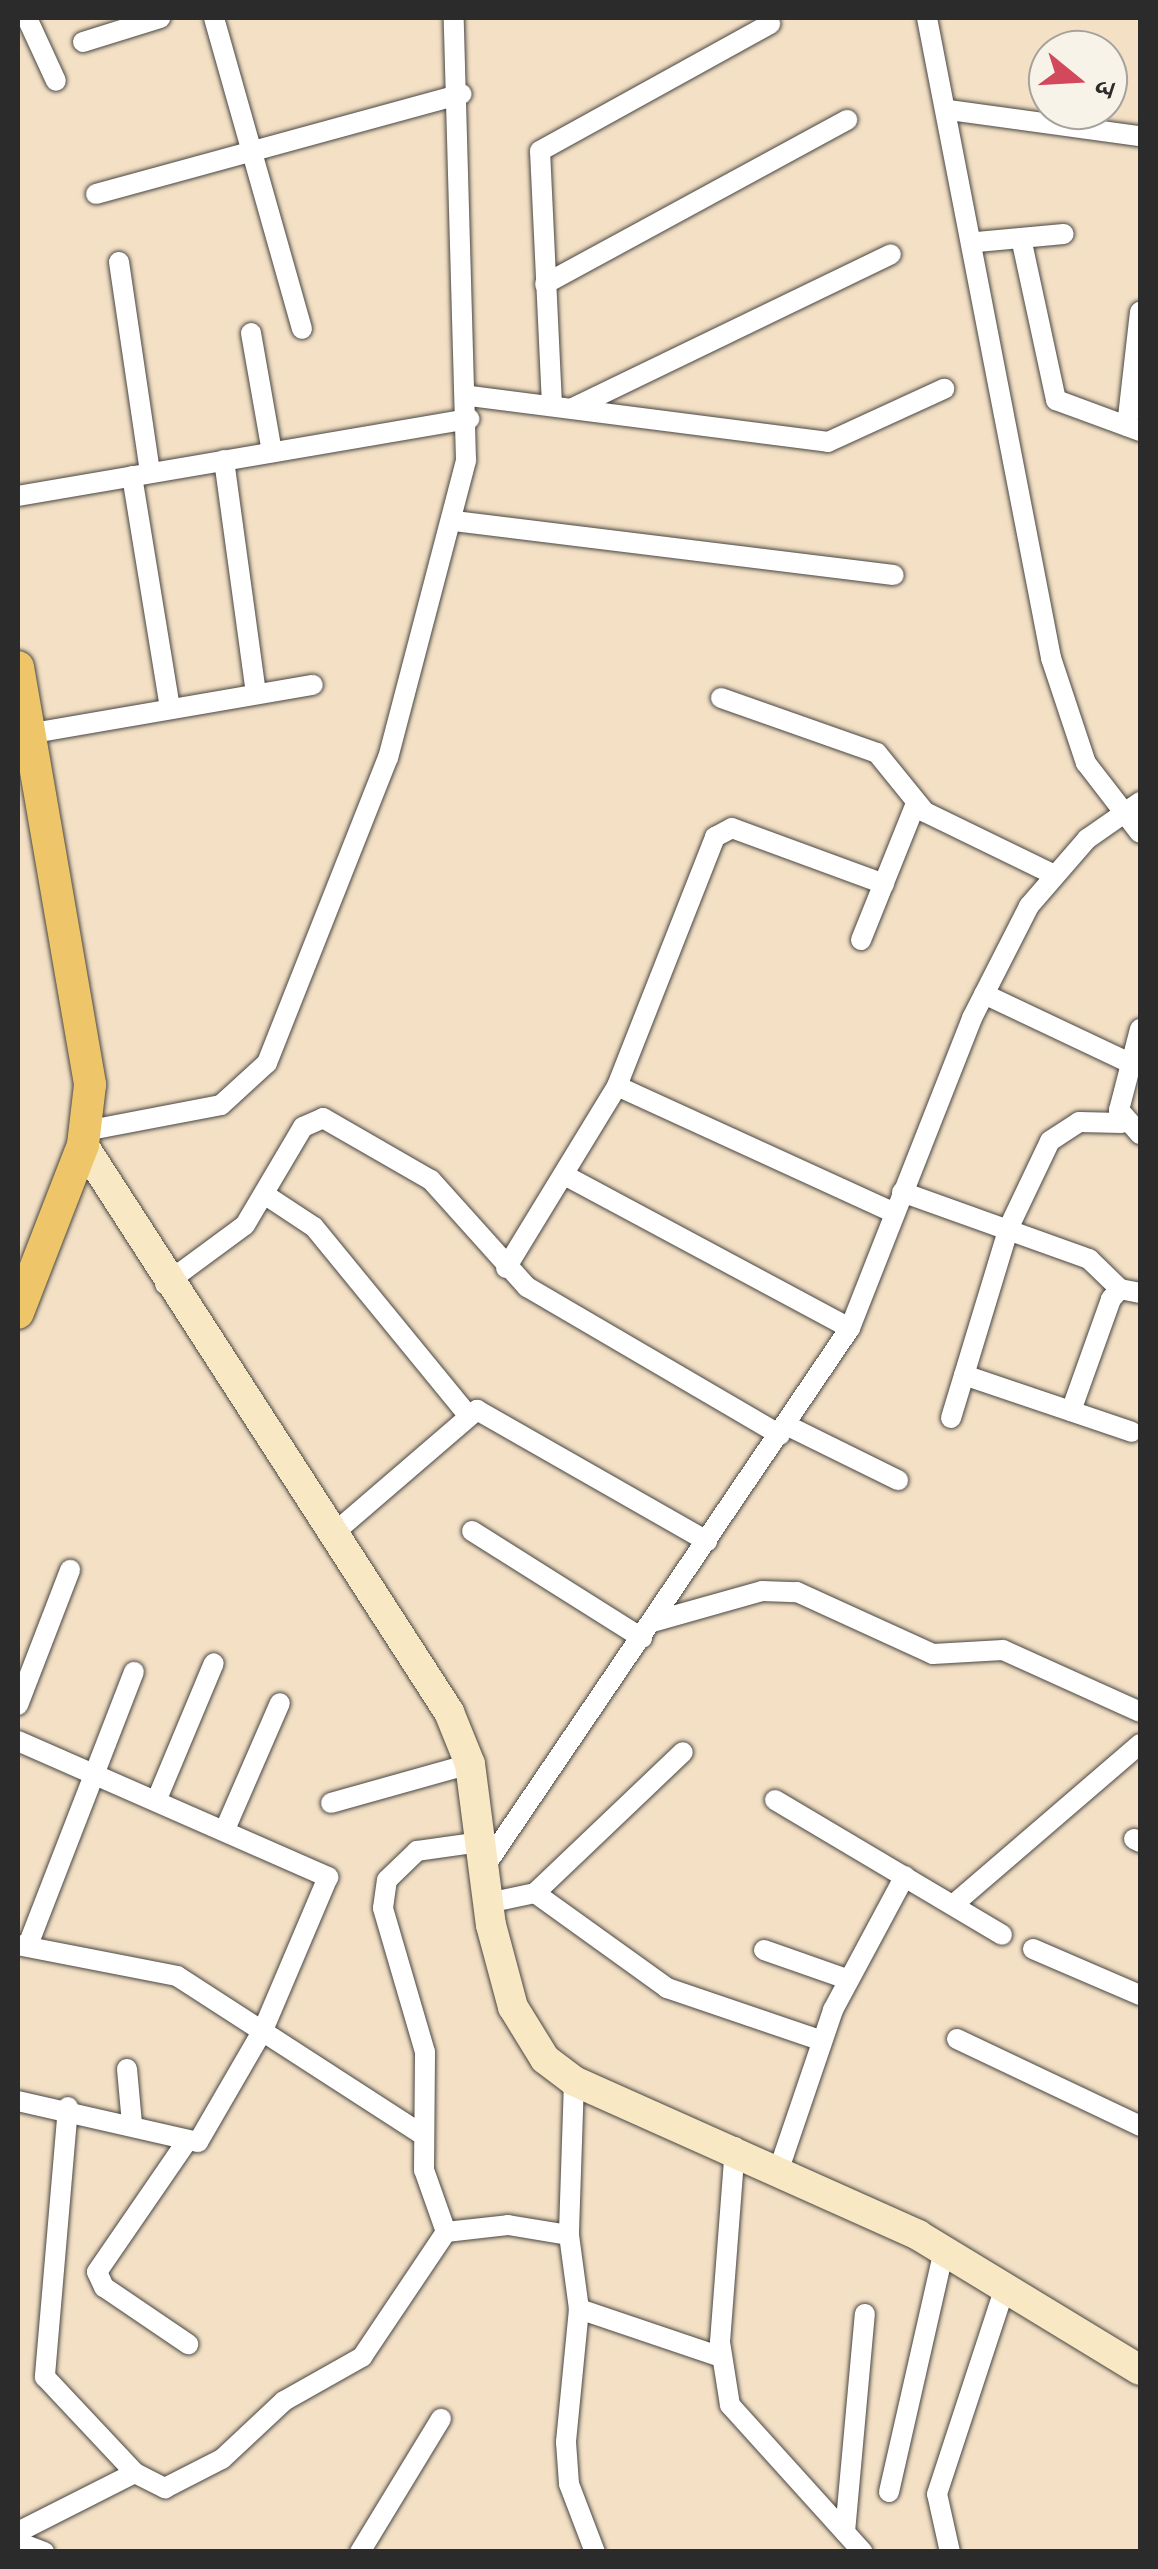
<!DOCTYPE html>
<meta charset="utf-8">
<style>
body{margin:0}
#map{position:relative;width:1158px;height:2569px;overflow:hidden;background:#f3e0c5;font-family:"IM FELL French Canon","Noto Serif Devanagari",serif}
div>[style]{position:absolute}
[style*='--x']{left:calc(var(--x)*1px);top:calc(var(--y)*1px);width:calc(var(--w)*1px);rotate:calc(var(--a)*1deg)}
.roads{filter:drop-shadow(0 0 2px #494642) drop-shadow(0 0 2px #494642)}
.minor>*{height:20px;margin:-10px;padding:0 10px;transform-origin:10px;border-radius:10px;background:#fff}
.secondary>*{height:30px;margin:-15px;padding:0 15px;transform-origin:15px;border-radius:15px;background:#f8e8c3}
.primary>*{height:32px;margin:-16px;padding:0 16px;transform-origin:16px;border-radius:16px;background:#eec569}
span{translate:-50% -50%;white-space:nowrap;text-align:center;line-height:1.15;-webkit-text-stroke:8px #f7f3e8;paint-order:stroke}
.frame{position:absolute;inset:0;border:20px solid #2b2b2b;pointer-events:none}
.north{position:absolute;left:1028px;top:30px;width:100px;height:100px;box-sizing:border-box;background:#f7f3e8;border:2px solid #a5a39c;border-radius:50%;rotate:108deg;font-size:28px;font-weight:700;line-height:40px;text-align:center;color:#2b2b2b}
.north::after{content:'';display:block;margin:auto;width:35px;height:45px;background:#d1495b;clip-path:polygon(50% 0,100% 100%,50% 72%,0 100%)}
</style>
<div id="map">
<div class="roads">
<div class="minor">
<i style="--x:27;--y:18;--w:69;--a:65.3"></i>
<i style="--x:214;--y:18;--w:323;--a:74.2"></i>
<i style="--x:927;--y:18;--w:652;--a:79.03"></i>
<i style="--x:1051;--y:658;--w:111;--a:71.6"></i>
<i style="--x:1086;--y:763;--w:88;--a:52.4"></i>
<i style="--x:83;--y:42;--w:81;--a:-17.3"></i>
<i style="--x:949;--y:110;--w:193;--a:7.8"></i>
<i style="--x:96;--y:194;--w:379;--a:-15.3"></i>
<i style="--x:1021;--y:238;--w:166;--a:77.8"></i>
<i style="--x:1056;--y:400;--w:90;--a:20.3"></i>
<i style="--x:977;--y:242;--w:87;--a:-5.3"></i>
<i style="--x:119;--y:262;--w:213;--a:81.6"></i>
<i style="--x:545;--y:284;--w:344;--a:-28.5"></i>
<i style="--x:251;--y:333;--w:121;--a:80"></i>
<i style="--x:470;--y:396;--w:361;--a:7.3"></i>
<i style="--x:828;--y:442;--w:128;--a:-24.6"></i>
<i style="--x:552;--y:405;--w:254;--a:-92.7"></i>
<i style="--x:540;--y:151;--w:263;--a:-28.9"></i>
<i style="--x:573;--y:408;--w:353;--a:-25.8"></i>
<i style="--x:1127;--y:426;--w:115;--a:-83.5"></i>
<i style="--x:224;--y:460;--w:236;--a:82.2"></i>
<i style="--x:132;--y:476;--w:235;--a:80.7"></i>
<i style="--x:18;--y:496;--w:458;--a:-9.7"></i>
<i style="--x:454;--y:521;--w:443;--a:7"></i>
<i style="--x:721;--y:698;--w:165;--a:19.4"></i>
<i style="--x:877;--y:753;--w:76;--a:50.9"></i>
<i style="--x:925;--y:812;--w:144;--a:25.9"></i>
<i style="--x:28;--y:734;--w:289;--a:-9.8"></i>
<i style="--x:861;--y:940;--w:144;--a:-68.1"></i>
<i style="--x:984;--y:994;--w:159;--a:25.3"></i>
<i style="--x:1140;--y:1029;--w:84;--a:104.5"></i>
<i style="--x:1119;--y:1110;--w:32;--a:49"></i>
<i style="--x:617;--y:1086;--w:305;--a:24.6"></i>
<i style="--x:85;--y:1131;--w:138;--a:-10.8"></i>
<i style="--x:221;--y:1105;--w:62;--a:-42.4"></i>
<i style="--x:267;--y:1063;--w:328;--a:-68.4"></i>
<i style="--x:388;--y:758;--w:308;--a:-75.3"></i>
<i style="--x:466;--y:460;--w:442;--a:-91.6"></i>
<i style="--x:568;--y:1177;--w:320;--a:28.2"></i>
<i style="--x:902;--y:1192;--w:199;--a:19.7"></i>
<i style="--x:1089;--y:1259;--w:43;--a:44.1"></i>
<i style="--x:267;--y:1196;--w:56;--a:33.4"></i>
<i style="--x:314;--y:1227;--w:243;--a:50.7"></i>
<i style="--x:506;--y:1268;--w:213;--a:-58.6"></i>
<i style="--x:617;--y:1086;--w:268;--a:-68.5"></i>
<i style="--x:715;--y:837;--w:19;--a:-28"></i>
<i style="--x:732;--y:828;--w:162;--a:20.2"></i>
<i style="--x:165;--y:1284;--w:99;--a:-36.4"></i>
<i style="--x:245;--y:1225;--w:114;--a:-59.4"></i>
<i style="--x:303;--y:1127;--w:22;--a:-24"></i>
<i style="--x:323;--y:1118;--w:125;--a:29.9"></i>
<i style="--x:431;--y:1180;--w:144;--a:48.1"></i>
<i style="--x:527;--y:1287;--w:293;--a:30.3"></i>
<i style="--x:964;--y:1375;--w:177;--a:18.7"></i>
<i style="--x:1071;--y:1411;--w:119;--a:-70.3"></i>
<i style="--x:1111;--y:1299;--w:13;--a:-48"></i>
<i style="--x:1120;--y:1289;--w:20;--a:11"></i>
<i style="--x:951;--y:1418;--w:200;--a:-73.1"></i>
<i style="--x:1009;--y:1227;--w:95;--a:-64.5"></i>
<i style="--x:1050;--y:1141;--w:35;--a:-33"></i>
<i style="--x:1079;--y:1122;--w:43;--a:1.3"></i>
<i style="--x:786;--y:1425;--w:125;--a:26.2"></i>
<i style="--x:472;--y:1531;--w:201;--a:32.2"></i>
<i style="--x:334;--y:1533;--w:189;--a:-40.7"></i>
<i style="--x:477;--y:1410;--w:265;--a:29.7"></i>
<i style="--x:652;--y:1622;--w:114;--a:-15.7"></i>
<i style="--x:762;--y:1591;--w:35;--a:2"></i>
<i style="--x:797;--y:1592;--w:149;--a:24.5"></i>
<i style="--x:933;--y:1654;--w:70;--a:-3.3"></i>
<i style="--x:1003;--y:1650;--w:150;--a:24.3"></i>
<i style="--x:18;--y:1705;--w:145;--a:-68.9"></i>
<i style="--x:18;--y:1741;--w:339;--a:23.7"></i>
<i style="--x:328;--y:1877;--w:166;--a:113"></i>
<i style="--x:263;--y:2030;--w:129;--a:120.1"></i>
<i style="--x:198;--y:2142;--w:185;--a:-167.2"></i>
<i style="--x:157;--y:1799;--w:147;--a:-67.3"></i>
<i style="--x:775;--y:1800;--w:264;--a:30.7"></i>
<i style="--x:331;--y:1803;--w:144;--a:-15.7"></i>
<i style="--x:226;--y:1827;--w:135;--a:-66.5"></i>
<i style="--x:1134;--y:1839;--w:7;--a:27"></i>
<i style="--x:483;--y:1869;--w:654;--a:-55.85"></i>
<i style="--x:850;--y:1328;--w:333;--a:-68.5"></i>
<i style="--x:972;--y:1018;--w:126;--a:-63"></i>
<i style="--x:1029;--y:906;--w:89;--a:-49.1"></i>
<i style="--x:1087;--y:839;--w:65;--a:-34.9"></i>
<i style="--x:535;--y:1893;--w:163;--a:35.7"></i>
<i style="--x:667;--y:1988;--w:162;--a:18.8"></i>
<i style="--x:488;--y:1903;--w:48;--a:-12"></i>
<i style="--x:535;--y:1893;--w:204;--a:-43.6"></i>
<i style="--x:954;--y:1904;--w:245;--a:-40.7"></i>
<i style="--x:18;--y:1945;--w:162;--a:11"></i>
<i style="--x:177;--y:1976;--w:294;--a:32.9"></i>
<i style="--x:28;--y:1945;--w:293;--a:-68.8"></i>
<i style="--x:1033;--y:1949;--w:116;--a:23.3"></i>
<i style="--x:764;--y:1950;--w:88;--a:19.3"></i>
<i style="--x:957;--y:2039;--w:203;--a:25.4"></i>
<i style="--x:127;--y:2069;--w:55;--a:84.8"></i>
<i style="--x:574;--y:2081;--w:154;--a:91.9"></i>
<i style="--x:569;--y:2235;--w:75;--a:82.3"></i>
<i style="--x:579;--y:2309;--w:134;--a:95.6"></i>
<i style="--x:566;--y:2442;--w:42;--a:85.9"></i>
<i style="--x:569;--y:2484;--w:73;--a:69.1"></i>
<i style="--x:68;--y:2107;--w:271;--a:94.9"></i>
<i style="--x:45;--y:2377;--w:132;--a:46.8"></i>
<i style="--x:135;--y:2473;--w:34;--a:27"></i>
<i style="--x:165;--y:2488;--w:64;--a:-27"></i>
<i style="--x:222;--y:2459;--w:85;--a:-43.1"></i>
<i style="--x:284;--y:2401;--w:90;--a:-29.4"></i>
<i style="--x:362;--y:2357;--w:151;--a:-56.1"></i>
<i style="--x:446;--y:2232;--w:62;--a:-6.4"></i>
<i style="--x:508;--y:2225;--w:62;--a:9.3"></i>
<i style="--x:187;--y:2141;--w:159;--a:124.5"></i>
<i style="--x:97;--y:2272;--w:17;--a:65"></i>
<i style="--x:104;--y:2287;--w:102;--a:34.2"></i>
<i style="--x:735;--y:2147;--w:196;--a:94.4"></i>
<i style="--x:720;--y:2342;--w:64;--a:81"></i>
<i style="--x:730;--y:2405;--w:198;--a:47.9"></i>
<i style="--x:780;--y:2166;--w:165;--a:-71.2"></i>
<i style="--x:833;--y:2010;--w:152;--a:-61.8"></i>
<i style="--x:446;--y:2232;--w:66;--a:-109.5"></i>
<i style="--x:424;--y:2170;--w:118;--a:-89.5"></i>
<i style="--x:425;--y:2052;--w:150;--a:-106.3"></i>
<i style="--x:383;--y:1908;--w:28;--a:-82"></i>
<i style="--x:387;--y:1880;--w:42;--a:-44"></i>
<i style="--x:417;--y:1851;--w:64;--a:-8.1"></i>
<i style="--x:579;--y:2309;--w:150;--a:18.7"></i>
<i style="--x:889;--y:2492;--w:248;--a:-77.2"></i>
<i style="--x:18;--y:2532;--w:131;--a:-26.8"></i>
<i style="--x:845;--y:2532;--w:219;--a:-84.8"></i>
<i style="--x:18;--y:2542;--w:28;--a:21"></i>
<i style="--x:360;--y:2552;--w:156;--a:-58.7"></i>
<i style="--x:950;--y:2552;--w:59;--a:-102.6"></i>
<i style="--x:937;--y:2494;--w:218;--a:-71.8"></i>
</div>
<div class="secondary">
<i style="--x:83;--y:1145;--w:675;--a:57.16"></i>
<i style="--x:449;--y:1712;--w:56;--a:68"></i>
<i style="--x:470;--y:1764;--w:162;--a:82.6"></i>
<i style="--x:491;--y:1925;--w:85;--a:75"></i>
<i style="--x:513;--y:2007;--w:61;--a:58.4"></i>
<i style="--x:545;--y:2059;--w:36;--a:37"></i>
<i style="--x:574;--y:2081;--w:377;--a:24.1"></i>
<i style="--x:918;--y:2235;--w:260;--a:31.3"></i>
</div>
<div class="primary">
<i style="--x:18;--y:667;--w:424;--a:80.2"></i>
<i style="--x:90;--y:1085;--w:60;--a:96.7"></i>
<i style="--x:83;--y:1145;--w:180;--a:111.2"></i>
</div>
</div>
<div class="frame"></div>
<div class="north">उ</div>
</div>
